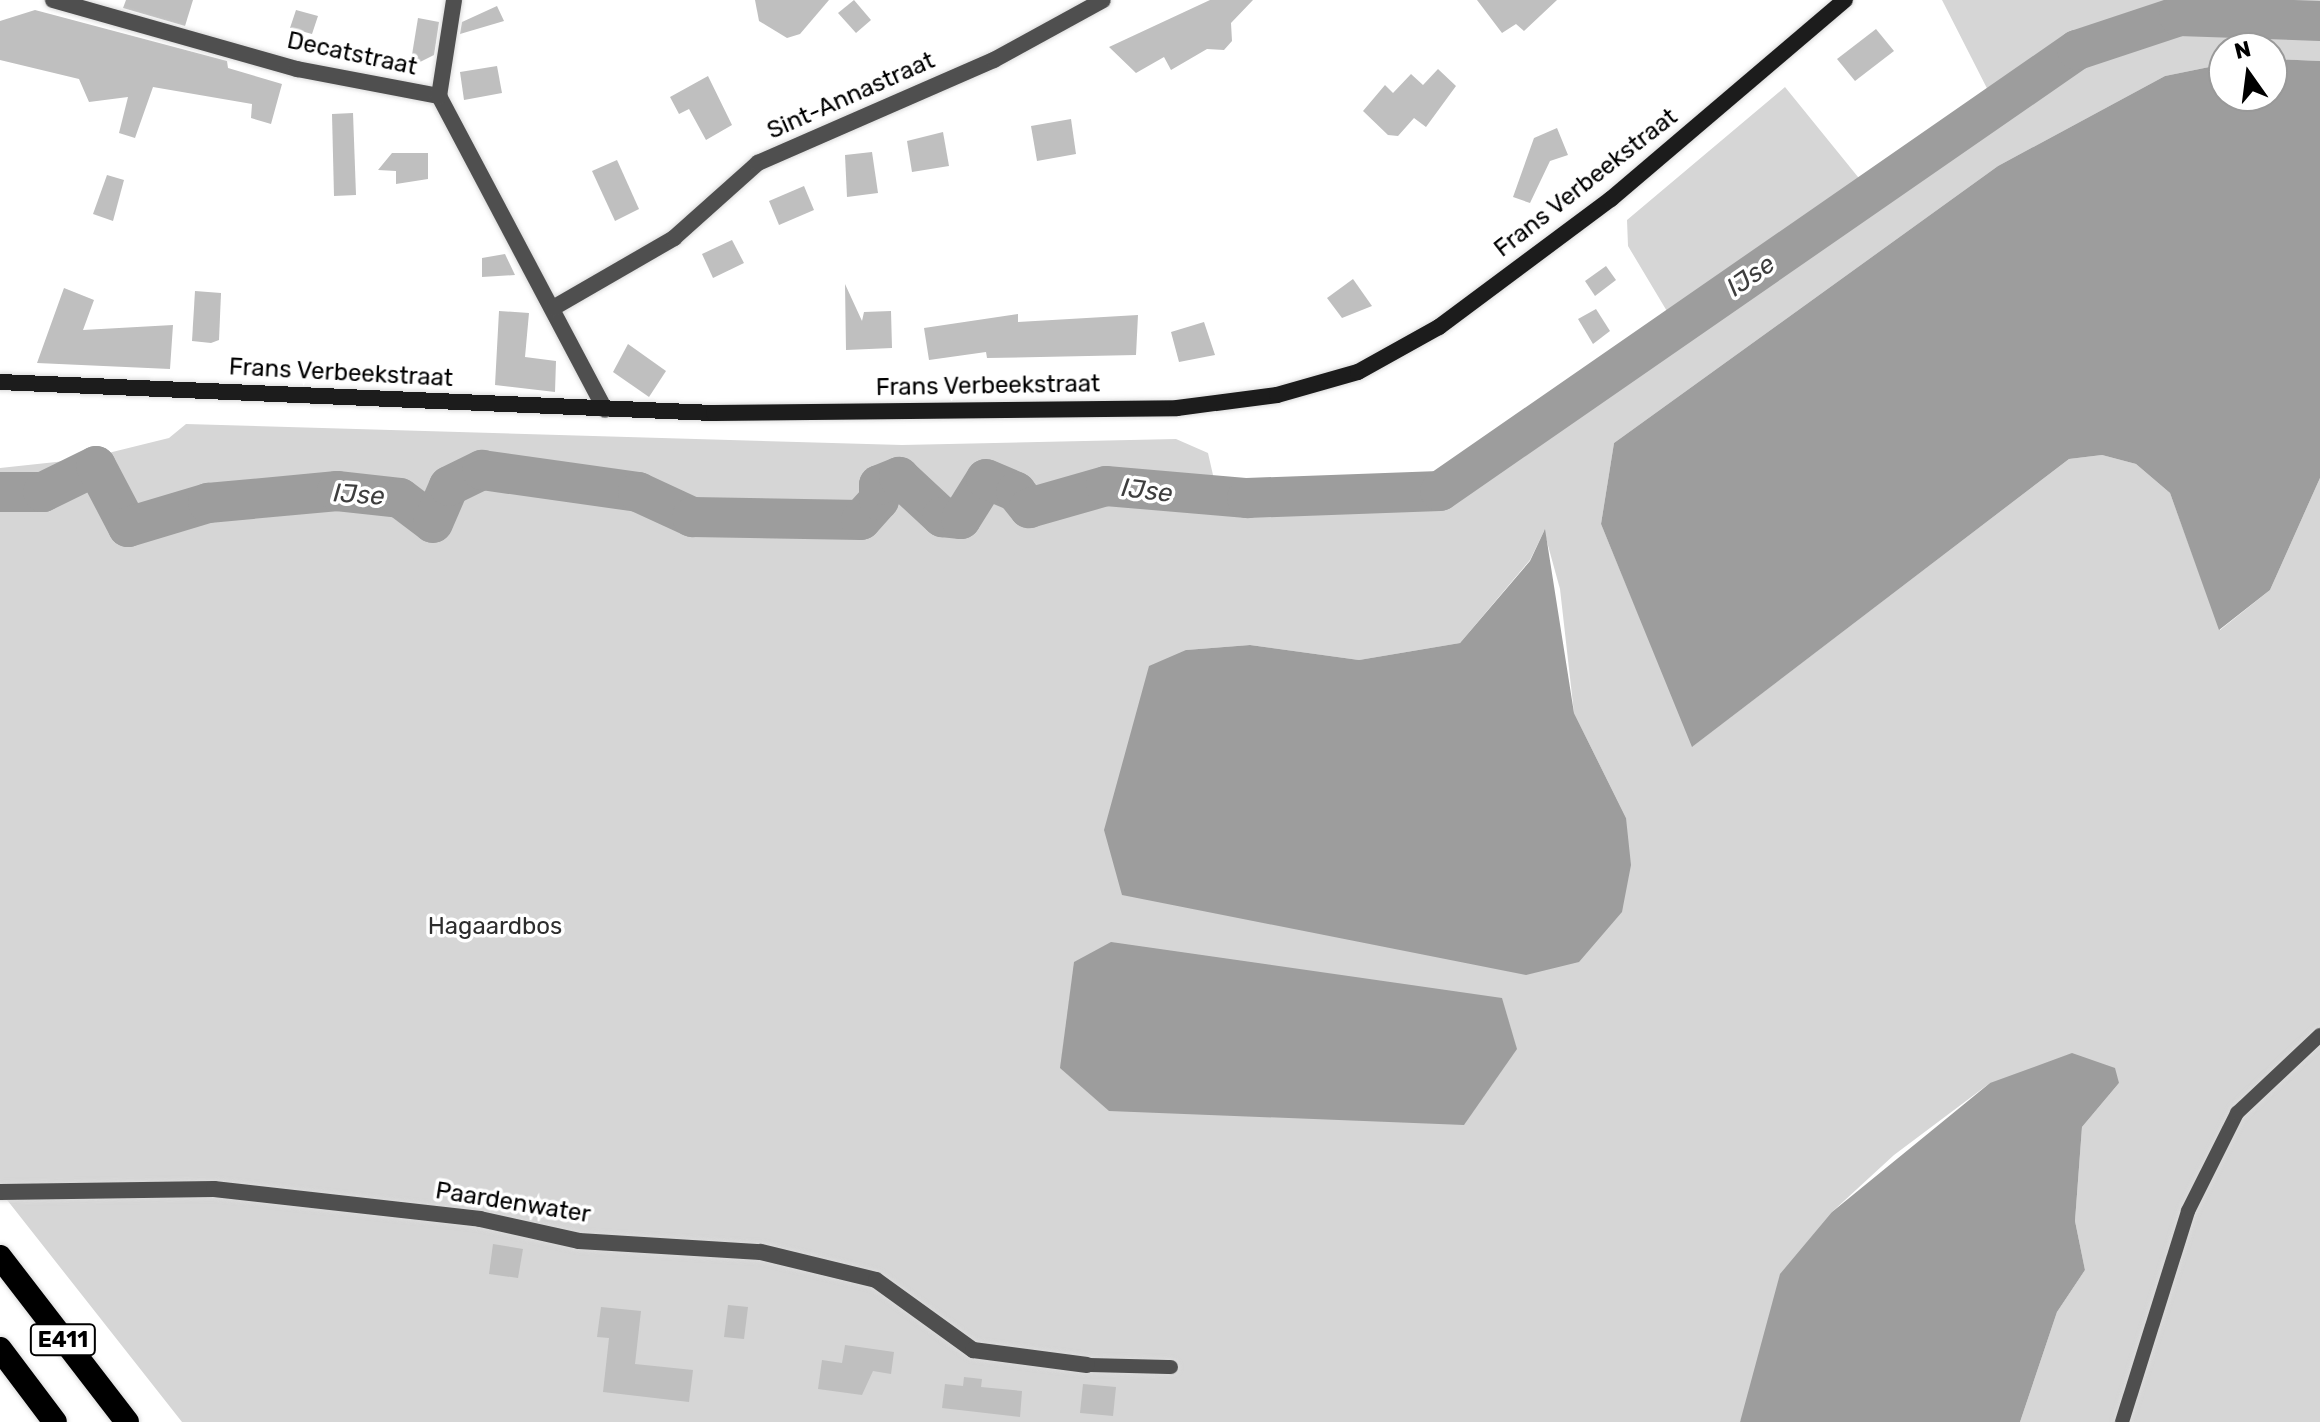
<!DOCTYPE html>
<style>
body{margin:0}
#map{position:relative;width:2320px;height:1422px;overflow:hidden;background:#fff;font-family:Rubik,sans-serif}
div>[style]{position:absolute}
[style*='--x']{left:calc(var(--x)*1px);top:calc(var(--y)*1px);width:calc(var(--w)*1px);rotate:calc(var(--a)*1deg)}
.green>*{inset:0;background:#d6d6d6}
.water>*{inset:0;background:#9d9d9d}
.river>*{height:40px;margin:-20px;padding:0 20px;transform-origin:20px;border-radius:20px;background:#9d9d9d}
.building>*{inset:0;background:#bfbfbf}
.roads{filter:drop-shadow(0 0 2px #dbdbdb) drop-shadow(0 0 2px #dbdbdb)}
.service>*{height:14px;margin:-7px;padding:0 7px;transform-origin:7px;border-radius:7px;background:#4f4f4f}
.minor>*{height:16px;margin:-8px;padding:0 8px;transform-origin:8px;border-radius:8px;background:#4f4f4f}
.secondary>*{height:16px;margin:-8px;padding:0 8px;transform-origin:8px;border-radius:8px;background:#1c1c1c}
.motorway>*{height:24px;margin:-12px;padding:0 12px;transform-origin:12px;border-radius:12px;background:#000}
span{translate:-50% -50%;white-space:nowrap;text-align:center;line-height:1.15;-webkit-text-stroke:7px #fff;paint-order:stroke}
.shield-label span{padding:2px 6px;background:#fff;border:2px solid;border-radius:6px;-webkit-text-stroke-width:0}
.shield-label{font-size:22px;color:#000;font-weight:700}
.street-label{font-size:24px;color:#000}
.park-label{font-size:24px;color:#2d2d2d}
.water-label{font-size:26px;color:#3e3e3e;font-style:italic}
.north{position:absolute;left:2208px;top:32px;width:80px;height:80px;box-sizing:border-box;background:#fff;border:2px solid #999;border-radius:50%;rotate:346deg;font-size:22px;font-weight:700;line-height:32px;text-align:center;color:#000}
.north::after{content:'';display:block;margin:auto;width:28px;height:36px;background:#000;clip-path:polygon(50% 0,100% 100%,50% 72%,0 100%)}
</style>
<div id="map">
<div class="green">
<i style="clip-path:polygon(evenodd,1942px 0,2320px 0,2320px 61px,2272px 59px,2272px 48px,2224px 48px,2224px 64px,2165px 76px,1998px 166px,1614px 443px,1601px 524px,1693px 746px,2069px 459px,2102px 455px,2136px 464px,2170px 493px,2220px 630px,2270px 590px,2320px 478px,2320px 1422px,2020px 1422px,2057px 1312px,2085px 1270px,2075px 1221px,2082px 1127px,2119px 1083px,1990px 1083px,1894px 1155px,1832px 1212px,1740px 1422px,182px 1422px,0 1191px,0 468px,84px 459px,169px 438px,186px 424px,902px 445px,1176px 439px,1208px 453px,1218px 497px,1440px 491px,1677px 328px,1628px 246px,1627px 220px,1785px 87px,1871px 193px,1996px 106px,1942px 0,1544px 531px,1560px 589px,1574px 713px,1626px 818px,1186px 650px,1250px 645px,1359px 660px,1460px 643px,1530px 560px,1544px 531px)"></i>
</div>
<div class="water">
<i style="clip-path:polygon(2272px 59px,2320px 61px,2320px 478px,2270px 590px,2219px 630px,2170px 493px,2136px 464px,2102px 455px,2069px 459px,1692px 747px,1601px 524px,1614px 443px,1998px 166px,2165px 76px,2224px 64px,2224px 96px,2272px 96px)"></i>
<i style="clip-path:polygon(1545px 529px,1574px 713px,1626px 818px,1631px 865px,1622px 912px,1579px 962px,1526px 975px,1122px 895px,1104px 830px,1149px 666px,1186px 650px,1250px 645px,1359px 660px,1460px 643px,1530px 561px)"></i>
<i style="clip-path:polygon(1111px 942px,1502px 998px,1517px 1049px,1464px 1125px,1109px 1111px,1060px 1068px,1074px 962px)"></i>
<i style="clip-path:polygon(2072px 1053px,2115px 1068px,2119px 1083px,2082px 1127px,2075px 1221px,2085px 1270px,2057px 1312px,2020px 1422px,1740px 1422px,1780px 1274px,1832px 1212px,1990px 1083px)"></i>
</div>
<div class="river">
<i style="--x:0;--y:492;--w:43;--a:0"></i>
<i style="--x:43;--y:492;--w:59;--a:-26.1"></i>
<i style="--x:96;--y:466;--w:69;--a:62.3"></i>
<i style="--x:128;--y:527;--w:84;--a:-16.7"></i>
<i style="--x:208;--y:503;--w:130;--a:-5.3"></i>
<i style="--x:337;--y:491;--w:63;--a:6.3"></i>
<i style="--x:400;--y:498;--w:41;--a:37.1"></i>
<i style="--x:433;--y:523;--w:40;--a:-66.6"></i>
<i style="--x:449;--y:486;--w:37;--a:-26"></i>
<i style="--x:482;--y:470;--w:158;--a:8"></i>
<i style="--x:638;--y:492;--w:60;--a:24.8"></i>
<i style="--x:692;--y:517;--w:169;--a:1"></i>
<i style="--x:861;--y:520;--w:27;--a:-48"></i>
<i style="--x:879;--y:500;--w:15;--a:-90"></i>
<i style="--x:879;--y:485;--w:22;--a:-22"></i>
<i style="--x:899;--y:477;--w:59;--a:42.9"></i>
<i style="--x:942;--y:517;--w:19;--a:6"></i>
<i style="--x:961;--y:519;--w:47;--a:-58"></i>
<i style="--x:986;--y:479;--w:33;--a:23"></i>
<i style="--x:1016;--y:492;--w:21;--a:51"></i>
<i style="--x:1029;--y:508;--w:80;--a:-15.9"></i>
<i style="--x:1106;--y:486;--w:142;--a:4.9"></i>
<i style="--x:1247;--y:498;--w:193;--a:-2.1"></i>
<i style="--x:1440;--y:491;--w:775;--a:-34.7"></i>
<i style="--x:2077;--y:50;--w:108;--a:-18.4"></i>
<i style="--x:2179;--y:16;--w:141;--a:2"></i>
</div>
<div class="building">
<i style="clip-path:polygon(126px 0,193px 0,185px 26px,123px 8px)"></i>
<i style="clip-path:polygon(755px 0,829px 0,800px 34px,787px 38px,759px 21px)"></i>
<i style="clip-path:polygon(854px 0,871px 20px,856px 33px,838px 13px)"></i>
<i style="clip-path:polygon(1210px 0,1253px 0,1231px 23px,1232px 41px,1224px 50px,1207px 49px,1171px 70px,1164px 57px,1136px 73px,1109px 47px)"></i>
<i style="clip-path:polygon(1477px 0,1557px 0,1524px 31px,1516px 24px,1502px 33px)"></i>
<i style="clip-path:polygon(497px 6px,504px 21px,460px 34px,462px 22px)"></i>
<i style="clip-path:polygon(35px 10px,227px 61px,228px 68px,282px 84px,271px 124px,251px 118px,252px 104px,153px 87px,135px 138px,119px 133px,128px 97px,89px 102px,79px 79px,0 60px,0 21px)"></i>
<i style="clip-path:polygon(296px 10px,318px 16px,312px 34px,290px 28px)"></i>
<i style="clip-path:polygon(418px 18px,439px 22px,434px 55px,410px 67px)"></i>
<i style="clip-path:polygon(1876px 29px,1894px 51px,1855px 81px,1837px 59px)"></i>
<i style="clip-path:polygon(497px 66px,502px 93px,464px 100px,460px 72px)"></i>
<i style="clip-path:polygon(1438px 69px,1456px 86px,1426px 127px,1414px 118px,1398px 136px,1388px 135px,1363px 111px,1385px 85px,1393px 93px,1411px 74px,1423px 85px)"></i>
<i style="clip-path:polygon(708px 76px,732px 125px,706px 140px,689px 109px,679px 114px,670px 97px)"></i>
<i style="clip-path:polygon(353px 113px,356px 195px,334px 196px,332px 114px)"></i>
<i style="clip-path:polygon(1071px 119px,1076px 154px,1037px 161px,1031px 126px)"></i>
<i style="clip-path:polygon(1557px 128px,1568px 155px,1550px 161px,1530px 203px,1513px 197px,1534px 138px)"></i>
<i style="clip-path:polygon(943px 132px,949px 166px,912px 172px,907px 141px)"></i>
<i style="clip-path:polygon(872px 152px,878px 193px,847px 197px,845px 155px)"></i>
<i style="clip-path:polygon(392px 153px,428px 153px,428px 179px,396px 184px,396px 171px,378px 170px)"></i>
<i style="clip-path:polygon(617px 160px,639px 209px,615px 221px,592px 171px)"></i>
<i style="clip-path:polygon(107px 175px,124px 180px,113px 221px,93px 214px)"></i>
<i style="clip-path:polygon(804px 186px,814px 210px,779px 225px,769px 201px)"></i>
<i style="clip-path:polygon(732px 240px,744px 263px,713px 278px,702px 254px)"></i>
<i style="clip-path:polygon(505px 254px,515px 275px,482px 277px,482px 258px)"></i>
<i style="clip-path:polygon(1606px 266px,1616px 280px,1595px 296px,1585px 281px)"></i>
<i style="clip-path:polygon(1353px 279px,1372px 306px,1342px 318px,1327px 298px)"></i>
<i style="clip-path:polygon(845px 284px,862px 321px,864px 312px,891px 311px,892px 348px,846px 350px)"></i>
<i style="clip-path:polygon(64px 288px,94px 300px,83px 330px,173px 325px,170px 369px,37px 363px)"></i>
<i style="clip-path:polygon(195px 291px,221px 293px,219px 340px,211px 343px,192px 341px)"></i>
<i style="clip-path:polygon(1596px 309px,1610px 331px,1593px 344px,1578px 319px)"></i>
<i style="clip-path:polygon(499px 311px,529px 313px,525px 357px,556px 361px,555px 392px,495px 385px)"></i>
<i style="clip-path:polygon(1018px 314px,1018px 322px,1138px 315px,1136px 355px,987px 358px,986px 352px,929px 360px,924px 328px)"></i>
<i style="clip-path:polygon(1204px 322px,1215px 355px,1179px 362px,1171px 332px)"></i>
<i style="clip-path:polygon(628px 344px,666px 371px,649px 397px,613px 372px)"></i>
<i style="clip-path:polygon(493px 1244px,523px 1249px,518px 1278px,489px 1274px)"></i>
<i style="clip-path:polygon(728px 1305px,748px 1307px,744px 1339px,724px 1337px)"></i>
<i style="clip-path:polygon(601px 1307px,641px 1311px,635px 1364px,693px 1370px,689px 1402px,603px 1392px,609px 1338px,597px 1337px)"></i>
<i style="clip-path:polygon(845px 1345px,894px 1352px,891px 1374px,873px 1371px,862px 1395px,818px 1389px,822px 1360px,842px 1363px)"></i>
<i style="clip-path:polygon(964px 1377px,982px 1379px,981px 1387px,1022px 1391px,1020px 1417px,942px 1408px,945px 1384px,963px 1386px)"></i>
<i style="clip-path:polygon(1083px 1384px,1116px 1387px,1113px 1416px,1080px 1413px)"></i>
</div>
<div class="roads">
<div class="service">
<i style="--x:1087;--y:1365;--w:84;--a:1.4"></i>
<i style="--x:2122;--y:1422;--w:221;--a:-72.6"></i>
<i style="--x:2188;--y:1211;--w:110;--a:-63.4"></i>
<i style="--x:2237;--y:1113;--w:114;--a:-43.2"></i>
</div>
<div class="minor">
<i style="--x:53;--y:0;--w:254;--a:15.8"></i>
<i style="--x:297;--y:69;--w:145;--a:10.8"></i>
<i style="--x:439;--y:96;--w:355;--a:62.1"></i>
<i style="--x:439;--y:96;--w:97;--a:-81.1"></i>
<i style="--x:553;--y:308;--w:140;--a:-30"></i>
<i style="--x:674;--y:238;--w:113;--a:-41.8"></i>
<i style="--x:758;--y:163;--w:257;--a:-23.6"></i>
<i style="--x:994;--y:60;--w:124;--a:-28.8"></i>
<i style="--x:0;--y:1192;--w:214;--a:-0.8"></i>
<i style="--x:214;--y:1189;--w:268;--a:6.4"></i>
<i style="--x:480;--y:1219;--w:101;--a:12.5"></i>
<i style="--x:579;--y:1241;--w:182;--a:3.5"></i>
<i style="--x:761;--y:1252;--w:118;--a:13.7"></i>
<i style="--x:876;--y:1280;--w:120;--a:35.8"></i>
<i style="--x:973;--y:1350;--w:115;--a:7.5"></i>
</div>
<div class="secondary">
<i style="--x:0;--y:382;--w:715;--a:2.49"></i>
<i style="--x:714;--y:413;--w:463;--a:-0.6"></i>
<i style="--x:1177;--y:408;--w:101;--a:-7.4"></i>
<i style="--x:1277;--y:395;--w:84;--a:-15.9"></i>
<i style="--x:1358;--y:372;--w:93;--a:-29.1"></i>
<i style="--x:1439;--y:327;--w:214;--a:-36.7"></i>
<i style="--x:1611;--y:199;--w:307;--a:-40.4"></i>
</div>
<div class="motorway">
<i style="--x:0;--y:1257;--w:208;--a:52.4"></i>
<i style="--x:0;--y:1349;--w:91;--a:53"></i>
</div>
</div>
<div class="shield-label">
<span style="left:63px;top:1340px">E411</span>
</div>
<div class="street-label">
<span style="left:352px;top:54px;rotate:12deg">Decatstraat</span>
<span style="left:851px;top:96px;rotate:-24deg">Sint-Annastraat</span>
<span style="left:1586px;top:183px;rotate:-38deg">Frans Verbeekstraat</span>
<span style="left:341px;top:373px;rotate:3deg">Frans Verbeekstraat</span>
<span style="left:988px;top:386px;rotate:-1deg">Frans Verbeekstraat</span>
<span style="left:513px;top:1203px;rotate:9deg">Paardenwater</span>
</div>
<div class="park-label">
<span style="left:495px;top:927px">Hagaardbos</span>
</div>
<div class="water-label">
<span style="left:1751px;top:276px;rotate:-35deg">IJse</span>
<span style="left:1147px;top:491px;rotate:7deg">IJse</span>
<span style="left:359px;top:495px;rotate:4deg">IJse</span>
</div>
<div class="north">N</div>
</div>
